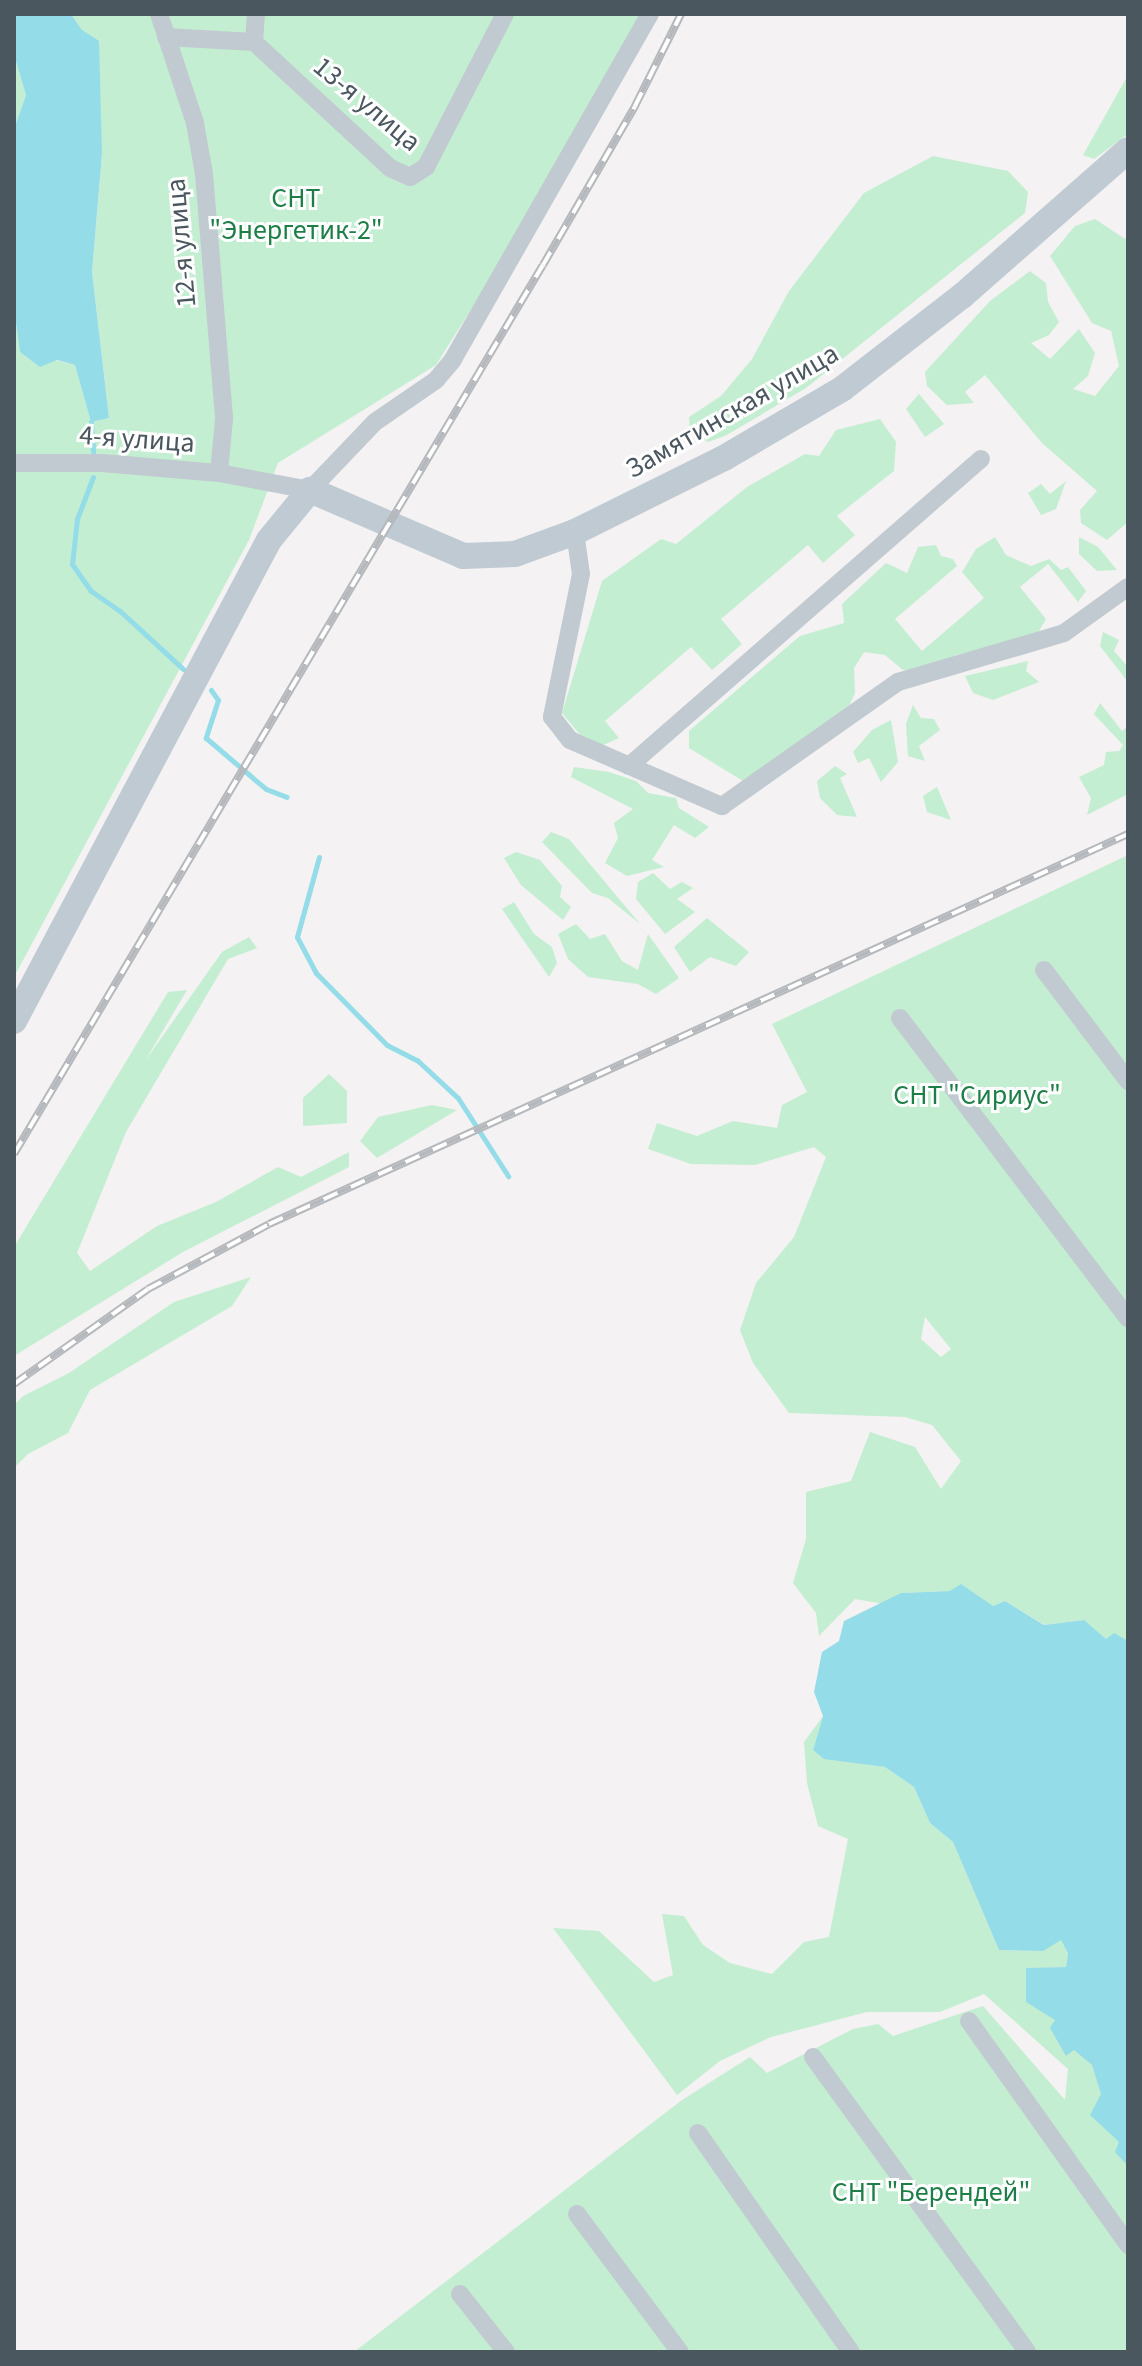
<!DOCTYPE html>
<meta charset="utf-8">
<style>
body{margin:0}
#map{position:relative;width:1142px;height:2366px;overflow:hidden;background:#f4f2f2;font-family:"Source Sans 3",sans-serif}
div>[style]{position:absolute}
[style*='--x']{left:calc(var(--x)*1px);top:calc(var(--y)*1px);width:calc(var(--w)*1px);rotate:calc(var(--a)*1deg)}
.green>*{inset:0;background:#c4eed2}
.water>*{inset:0;background:#94dce8}
.stream>*{height:5px;margin:-2.5px;padding:0 2.5px;transform-origin:2.5px;border-radius:2.5px;background:#94dce8}
.street>*{height:18px;margin:-9px;padding:0 9px;transform-origin:9px;border-radius:9px;background:#c1cad0}
.secondary>*{height:26px;margin:-13px;padding:0 13px;transform-origin:13px;border-radius:13px;background:#bfcad2}
.rail>*{height:8px;margin-top:-4px;transform-origin:0;background:repeating-linear-gradient(90deg,#fff 0 15px,#b5b8bc 0 30px);box-sizing:border-box;border-block:2px solid #b5b8bc}
span{translate:-50% -50%;white-space:nowrap;text-align:center;line-height:1.15;-webkit-text-stroke:6px #fff;paint-order:stroke}
.street-label{font-size:28px;color:#4b575f}
.park-label{font-size:28px;color:#1d7e47}
.frame{position:absolute;inset:0;border:16px solid #4b575f;pointer-events:none}
</style>
<div id="map">
<div class="green">
<i style="clip-path:polygon(71px 14px,644px 14px,531px 214px,436px 365px,278px 463px,249px 540px,14px 977px,14px 309px,20px 352px,75px 365px,91px 422px,109px 418px,92px 272px,102px 154px,82px 30px)"></i>
<i style="clip-path:polygon(14px 55px,26px 95px,14px 129px)"></i>
<i style="clip-path:polygon(1128px 75px,1128px 134px,1094px 159px,1083px 155px)"></i>
<i style="clip-path:polygon(933px 156px,1008px 171px,1028px 192px,1025px 213px,806px 388px,725px 436px,708px 442px,690px 431px,689px 417px,721px 396px,752px 359px,789px 291px,864px 193px)"></i>
<i style="clip-path:polygon(1095px 219px,1125px 239px,1128px 235px,1128px 522px,1107px 540px,1081px 523px,1080px 510px,1097px 491px,1042px 443px,985px 375px,965px 392px,974px 403px,947px 405px,927px 386px,925px 372px,990px 301px,1030px 271px,1046px 283px,1048px 302px,1059px 322px,1049px 335px,1031px 343px,1050px 359px,1079px 329px,1095px 353px,1088px 376px,1073px 389px,1095px 396px,1119px 366px,1111px 331px,1092px 323px,1050px 256px,1075px 226px)"></i>
<i style="clip-path:polygon(919px 394px,944px 424px,925px 437px,906px 409px)"></i>
<i style="clip-path:polygon(880px 419px,896px 442px,894px 471px,837px 516px,855px 535px,823px 563px,808px 545px,721px 619px,742px 644px,712px 670px,691px 647px,605px 721px,619px 738px,601px 746px,581px 736px,562px 713px,602px 581px,661px 539px,676px 544px,747px 487px,805px 454px,819px 456px,836px 430px)"></i>
<i style="clip-path:polygon(1066px 481px,1056px 509px,1041px 515px,1028px 493px,1041px 484px,1050px 494px)"></i>
<i style="clip-path:polygon(995px 537px,1006px 555px,1031px 566px,1049px 559px,1061px 570px,1068px 567px,1086px 591px,1078px 602px,1048px 564px,1020px 587px,1046px 619px,1035px 638px,956px 655px,929px 672px,903px 670px,885px 655px,864px 652px,854px 668px,855px 693px,845px 715px,743px 781px,689px 748px,689px 731px,800px 636px,844px 623px,842px 604px,886px 563px,907px 573px,918px 547px,936px 545px,941px 556px,953px 559px,957px 566px,895px 619px,922px 651px,984px 598px,962px 572px,976px 549px)"></i>
<i style="clip-path:polygon(1079px 537px,1098px 547px,1117px 570px,1097px 571px,1079px 554px)"></i>
<i style="clip-path:polygon(1103px 632px,1119px 640px,1114px 651px,1128px 667px,1128px 682px,1100px 646px)"></i>
<i style="clip-path:polygon(1028px 661px,1026px 671px,1039px 682px,993px 700px,973px 693px,965px 676px)"></i>
<i style="clip-path:polygon(1100px 703px,1122px 731px,1128px 726px,1128px 794px,1087px 815px,1091px 798px,1079px 777px,1104px 765px,1106px 752px,1119px 751px,1123px 745px,1094px 714px)"></i>
<i style="clip-path:polygon(913px 705px,921px 718px,934px 719px,940px 730px,919px 746px,925px 761px,908px 756px,906px 724px)"></i>
<i style="clip-path:polygon(891px 720px,898px 762px,881px 782px,869px 758px,858px 763px,853px 752px,872px 730px)"></i>
<i style="clip-path:polygon(835px 766px,847px 774px,840px 778px,857px 817px,837px 815px,820px 798px,817px 781px)"></i>
<i style="clip-path:polygon(574px 767px,609px 772px,636px 781px,648px 793px,676px 798px,679px 808px,709px 827px,695px 838px,674px 825px,652px 860px,664px 867px,627px 876px,605px 863px,618px 838px,614px 823px,633px 809px,571px 777px)"></i>
<i style="clip-path:polygon(937px 787px,951px 820px,927px 812px,923px 796px)"></i>
<i style="clip-path:polygon(551px 832px,569px 839px,640px 924px,608px 898px,592px 893px,542px 842px)"></i>
<i style="clip-path:polygon(516px 852px,540px 860px,562px 886px,560px 897px,571px 907px,563px 920px,521px 885px,504px 858px)"></i>
<i style="clip-path:polygon(evenodd,1128px 855px,1128px 1641px,1106px 1639px,1083px 1620px,1045px 1625px,1005px 1601px,993px 1606px,950px 1591px,901px 1593px,884px 1604px,855px 1599px,819px 1636px,816px 1613px,793px 1583px,806px 1539px,806px 1492px,851px 1481px,870px 1432px,915px 1447px,941px 1489px,961px 1461px,932px 1425px,905px 1417px,789px 1413px,753px 1363px,740px 1330px,756px 1283px,794px 1237px,826px 1157px,814px 1147px,755px 1165px,691px 1164px,648px 1149px,657px 1123px,697px 1136px,733px 1121px,777px 1128px,782px 1105px,807px 1092px,772px 1024px,1128px 855px,925px 1317px,951px 1349px,941px 1357px,921px 1339px,925px 1317px)"></i>
<i style="clip-path:polygon(653px 873px,670px 889px,682px 882px,693px 888px,677px 899px,695px 912px,665px 934px,636px 899px,638px 882px)"></i>
<i style="clip-path:polygon(514px 902px,534px 934px,552px 947px,557px 963px,549px 977px,502px 909px)"></i>
<i style="clip-path:polygon(707px 918px,749px 952px,736px 966px,710px 957px,690px 972px,674px 947px)"></i>
<i style="clip-path:polygon(576px 924px,590px 939px,605px 934px,622px 961px,638px 970px,648px 934px,679px 978px,656px 994px,638px 984px,588px 977px,568px 959px,558px 934px)"></i>
<i style="clip-path:polygon(249px 937px,257px 948px,228px 959px,126px 1132px,77px 1253px,90px 1271px,157px 1226px,216px 1202px,278px 1167px,301px 1177px,349px 1152px,349px 1167px,183px 1252px,14px 1356px,14px 1247px,168px 992px,187px 990px,145px 1061px,222px 952px)"></i>
<i style="clip-path:polygon(329px 1074px,347px 1091px,347px 1123px,303px 1126px,303px 1098px)"></i>
<i style="clip-path:polygon(432px 1105px,457px 1110px,377px 1158px,360px 1141px,378px 1117px)"></i>
<i style="clip-path:polygon(251px 1277px,232px 1306px,90px 1390px,68px 1433px,28px 1454px,14px 1468px,14px 1405px,23px 1396px,69px 1373px,174px 1302px)"></i>
<i style="clip-path:polygon(823px 1716px,813px 1750px,823px 1758px,885px 1767px,914px 1787px,930px 1823px,953px 1842px,999px 1950px,1042px 1951px,1061px 1939px,1068px 1953px,1066px 1967px,1042px 1968px,1067px 2055px,1074px 2049px,1092px 2065px,1128px 2166px,1128px 2352px,354px 2352px,682px 2100px,750px 2057px,767px 2073px,853px 2029px,878px 2024px,893px 2036px,983px 2006px,1065px 2100px,1068px 2069px,984px 1994px,940px 2012px,867px 2012px,771px 2037px,720px 2061px,677px 2095px,553px 1928px,599px 1931px,654px 1982px,673px 1975px,662px 1914px,684px 1916px,703px 1945px,730px 1963px,772px 1974px,804px 1942px,829px 1937px,848px 1839px,818px 1826px,807px 1783px,804px 1742px)"></i>
</div>
<div class="water">
<i style="clip-path:polygon(14px 14px,71px 14px,82px 30px,99px 41px,102px 154px,92px 272px,109px 418px,91px 422px,75px 365px,57px 360px,40px 367px,20px 352px,14px 309px,14px 129px,26px 95px,14px 55px)"></i>
<i style="clip-path:polygon(961px 1584px,993px 1606px,1005px 1601px,1044px 1625px,1084px 1620px,1106px 1639px,1114px 1633px,1128px 1641px,1128px 2166px,1115px 2152px,1119px 2142px,1090px 2115px,1101px 2094px,1092px 2065px,1074px 2050px,1066px 2056px,1050px 2028px,1055px 2020px,1026px 2002px,1026px 1968px,1066px 1967px,1068px 1953px,1061px 1940px,1043px 1951px,999px 1950px,953px 1842px,930px 1823px,914px 1787px,885px 1767px,824px 1759px,813px 1750px,823px 1716px,814px 1692px,822px 1652px,839px 1641px,844px 1621px,901px 1593px,950px 1591px)"></i>
</div>
<div class="stream">
<i style="--x:91;--y:422;--w:30;--a:86"></i>
<i style="--x:93;--y:477;--w:45;--a:110.9"></i>
<i style="--x:77;--y:519;--w:45;--a:96.3"></i>
<i style="--x:72;--y:564;--w:33;--a:55"></i>
<i style="--x:91;--y:591;--w:35;--a:35"></i>
<i style="--x:120;--y:611;--w:86;--a:42.6"></i>
<i style="--x:211;--y:690;--w:12;--a:55"></i>
<i style="--x:218;--y:700;--w:40;--a:108"></i>
<i style="--x:206;--y:738;--w:79;--a:40.4"></i>
<i style="--x:266;--y:789;--w:22;--a:21"></i>
<i style="--x:319;--y:857;--w:83;--a:105.4"></i>
<i style="--x:297;--y:937;--w:41;--a:62.2"></i>
<i style="--x:316;--y:973;--w:101;--a:45.4"></i>
<i style="--x:387;--y:1045;--w:34;--a:27"></i>
<i style="--x:417;--y:1060;--w:56;--a:42.8"></i>
<i style="--x:458;--y:1098;--w:93;--a:57.3"></i>
</div>
<div class="street">
<i style="--x:159;--y:14;--w:115;--a:71.7"></i>
<i style="--x:195;--y:123;--w:52;--a:80"></i>
<i style="--x:204;--y:174;--w:246;--a:85.3"></i>
<i style="--x:224;--y:419;--w:54;--a:95.3"></i>
<i style="--x:166;--y:37;--w:88;--a:3.3"></i>
<i style="--x:254;--y:42;--w:28;--a:-86"></i>
<i style="--x:254;--y:42;--w:185;--a:42.8"></i>
<i style="--x:390;--y:168;--w:22;--a:24"></i>
<i style="--x:410;--y:177;--w:19;--a:-32"></i>
<i style="--x:426;--y:167;--w:172;--a:-62.7"></i>
<i style="--x:14;--y:463;--w:88;--a:0"></i>
<i style="--x:102;--y:463;--w:117;--a:4.9"></i>
<i style="--x:219;--y:473;--w:93;--a:10.6"></i>
<i style="--x:310;--y:490;--w:94;--a:-46.3"></i>
<i style="--x:375;--y:422;--w:74;--a:-34.5"></i>
<i style="--x:436;--y:380;--w:25;--a:-50"></i>
<i style="--x:452;--y:361;--w:400;--a:-60.3"></i>
<i style="--x:575;--y:532;--w:42;--a:81.9"></i>
<i style="--x:581;--y:574;--w:146;--a:101.5"></i>
<i style="--x:552;--y:717;--w:29;--a:52"></i>
<i style="--x:570;--y:740;--w:166;--a:23.5"></i>
<i style="--x:722;--y:806;--w:215;--a:-35.2"></i>
<i style="--x:898;--y:682;--w:173;--a:-16.4"></i>
<i style="--x:1064;--y:633;--w:79;--a:-35.7"></i>
<i style="--x:629;--y:766;--w:467;--a:-41.1"></i>
<i style="--x:1044;--y:970;--w:139;--a:52.9"></i>
<i style="--x:900;--y:1018;--w:377;--a:52.8"></i>
<i style="--x:969;--y:2021;--w:275;--a:54.6"></i>
<i style="--x:813;--y:2057;--w:364;--a:54"></i>
<i style="--x:698;--y:2133;--w:267;--a:55.1"></i>
<i style="--x:577;--y:2214;--w:172;--a:53.3"></i>
<i style="--x:460;--y:2294;--w:74;--a:51.6"></i>
</div>
<div class="secondary">
<i style="--x:14;--y:1021;--w:544;--a:-62.07"></i>
<i style="--x:269;--y:540;--w:65;--a:-50.6"></i>
<i style="--x:310;--y:490;--w:167;--a:23.3"></i>
<i style="--x:463;--y:556;--w:52;--a:-2.2"></i>
<i style="--x:515;--y:554;--w:64;--a:-20.1"></i>
<i style="--x:575;--y:532;--w:166;--a:-26.4"></i>
<i style="--x:724;--y:458;--w:137;--a:-30.3"></i>
<i style="--x:842;--y:389;--w:152;--a:-37.8"></i>
<i style="--x:962;--y:296;--w:221;--a:-41.3"></i>
</div>
<div class="rail">
<i style="--x:14;--y:1154;--w:1034;--a:-59.25"></i>
<i style="--x:543;--y:265;--w:184;--a:-59.9"></i>
<i style="--x:635;--y:106;--w:103;--a:-63.4"></i>
<i style="--x:14;--y:1384;--w:164;--a:-35.3"></i>
<i style="--x:148;--y:1289;--w:137;--a:-28.2"></i>
<i style="--x:269;--y:1224;--w:943;--a:-24.42"></i>
</div>
<div class="street-label">
<span style="left:367px;top:104px;rotate:40deg">13-я улица</span>
<span style="left:181px;top:243px;rotate:-95deg">12-я улица</span>
<span style="left:732px;top:411px;rotate:-30deg">Замятинская улица</span>
<span style="left:137px;top:439px;rotate:4deg">4-я улица</span>
</div>
<div class="park-label">
<span style="left:296px;top:214px">СHТ<br>"Энергетик-2"</span>
<span style="left:977px;top:1095px">СНТ "Сириус"</span>
<span style="left:931px;top:2192px">СНТ "Берендей"</span>
</div>
<div class="frame"></div>
</div>
